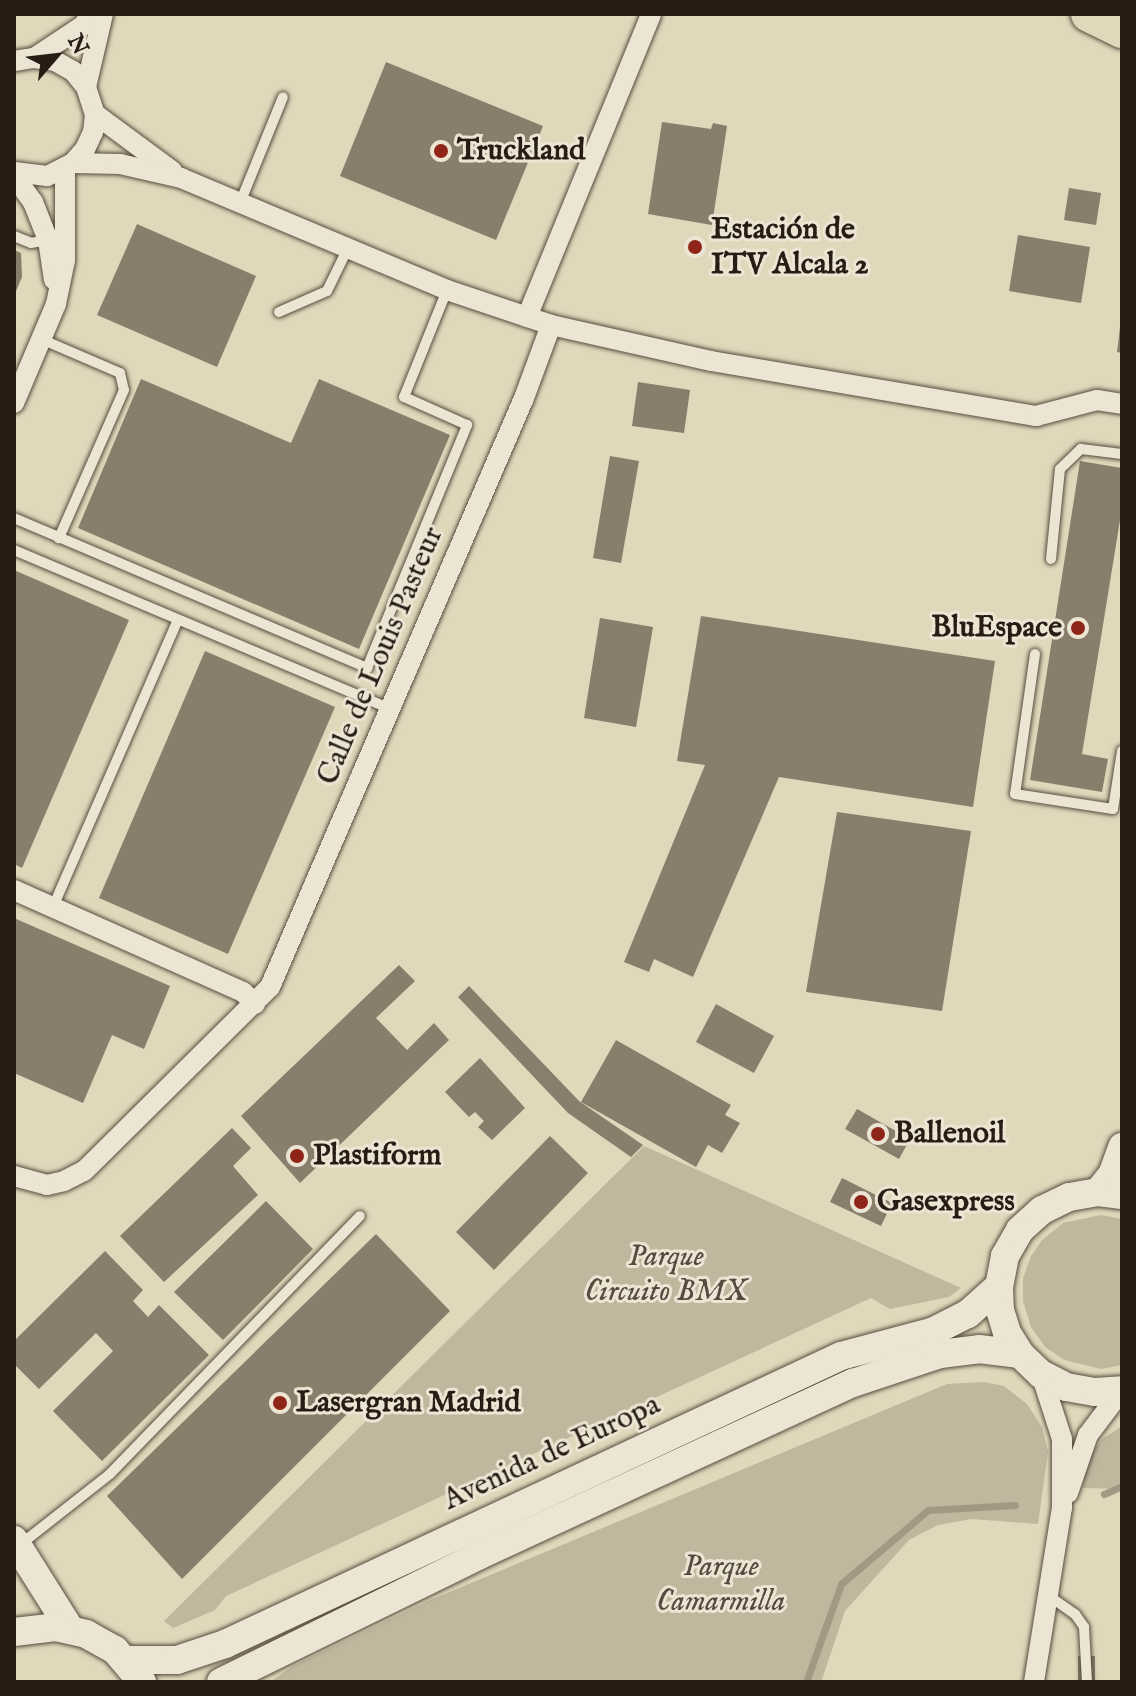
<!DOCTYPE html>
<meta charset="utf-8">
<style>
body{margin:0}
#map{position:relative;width:1136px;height:1696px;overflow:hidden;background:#e1d7bb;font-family:"IM FELL English",serif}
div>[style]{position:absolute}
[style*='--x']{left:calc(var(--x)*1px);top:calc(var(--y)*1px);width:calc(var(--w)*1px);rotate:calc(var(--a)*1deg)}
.green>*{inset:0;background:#c1b79f}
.stream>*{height:7px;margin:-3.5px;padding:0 3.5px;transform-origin:3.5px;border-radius:3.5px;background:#a29883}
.building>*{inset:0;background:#887e6b}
.roads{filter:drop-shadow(0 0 2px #564c3e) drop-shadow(0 0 2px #564c3e)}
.lane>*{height:10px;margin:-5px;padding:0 5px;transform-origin:5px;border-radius:5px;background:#ece5d3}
.street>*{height:20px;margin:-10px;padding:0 10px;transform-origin:10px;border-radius:10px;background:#ece5d3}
.secondary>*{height:28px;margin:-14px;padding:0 14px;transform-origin:14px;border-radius:14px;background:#ece5d3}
.highway>*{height:36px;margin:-18px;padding:0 18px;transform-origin:18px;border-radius:18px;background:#e1d7bb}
.dots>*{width:22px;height:22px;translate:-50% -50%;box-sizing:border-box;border:4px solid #ece5d3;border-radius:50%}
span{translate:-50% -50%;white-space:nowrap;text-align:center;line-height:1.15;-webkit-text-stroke:6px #ece5d3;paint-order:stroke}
.poi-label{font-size:30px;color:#271d15;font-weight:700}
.left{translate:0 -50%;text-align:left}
.right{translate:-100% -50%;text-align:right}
.street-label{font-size:30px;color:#271d15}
.park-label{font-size:30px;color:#554b3e;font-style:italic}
.frame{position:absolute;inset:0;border:16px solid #271d15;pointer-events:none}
.north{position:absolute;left:16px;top:16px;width:80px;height:80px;-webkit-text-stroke:6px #ece5d3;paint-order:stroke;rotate:62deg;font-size:22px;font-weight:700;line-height:32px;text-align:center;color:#271d15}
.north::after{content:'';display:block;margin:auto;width:28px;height:36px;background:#271d15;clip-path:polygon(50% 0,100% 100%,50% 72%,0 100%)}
</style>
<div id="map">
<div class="green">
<i style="clip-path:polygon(644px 1146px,961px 1288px,949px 1297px,890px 1309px,871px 1298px,226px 1596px,215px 1610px,173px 1628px,164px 1621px)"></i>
<i style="clip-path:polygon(1101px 1215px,1122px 1219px,1122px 1365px,1101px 1369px,1064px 1360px,1045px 1347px,1031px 1327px,1023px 1301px,1023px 1278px,1031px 1256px,1042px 1240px,1063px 1223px)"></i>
<i style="clip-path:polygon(983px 1382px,1004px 1386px,1027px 1404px,1042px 1427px,1048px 1452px,1038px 1524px,972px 1519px,938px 1525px,909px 1540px,845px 1611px,821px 1682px,270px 1682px,293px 1666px,428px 1601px,947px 1384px)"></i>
<i style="clip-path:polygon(1122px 1426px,1122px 1489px,1083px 1488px,1084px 1475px,1092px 1453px,1102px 1439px)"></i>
</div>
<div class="stream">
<i style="--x:1104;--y:1494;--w:20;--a:-24"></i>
<i style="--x:806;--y:1682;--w:104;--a:-70.3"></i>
<i style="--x:841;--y:1584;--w:114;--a:-40.4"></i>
<i style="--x:928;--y:1510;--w:87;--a:-3.3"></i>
</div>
<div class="building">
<i style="clip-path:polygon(386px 62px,543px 126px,496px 240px,340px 176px)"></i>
<i style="clip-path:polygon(662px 122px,711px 129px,713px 123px,727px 126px,712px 225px,648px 214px)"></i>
<i style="clip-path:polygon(1069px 188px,1101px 193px,1096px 225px,1064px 220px)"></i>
<i style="clip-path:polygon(137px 224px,256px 276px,217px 367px,97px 315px)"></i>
<i style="clip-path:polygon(1018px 235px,1090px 247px,1081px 303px,1009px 291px)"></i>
<i style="clip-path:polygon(14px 250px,21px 253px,22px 277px,14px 296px)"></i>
<i style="clip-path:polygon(1120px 327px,1122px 327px,1122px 353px,1117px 352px)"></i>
<i style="clip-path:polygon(141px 379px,291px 443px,319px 379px,450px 435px,359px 649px,78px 528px)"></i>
<i style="clip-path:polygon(638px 382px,690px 390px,684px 433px,632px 426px)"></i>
<i style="clip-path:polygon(610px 456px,639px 461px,621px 563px,593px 558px)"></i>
<i style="clip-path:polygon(1080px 461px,1122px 468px,1122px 508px,1082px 754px,1108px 759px,1102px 792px,1030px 780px)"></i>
<i style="clip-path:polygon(14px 570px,129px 620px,22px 868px,14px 864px)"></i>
<i style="clip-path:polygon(701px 616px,995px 661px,973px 807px,779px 777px,693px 977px,654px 959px,649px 972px,624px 962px,705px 765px,677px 761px)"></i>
<i style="clip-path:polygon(600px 618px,653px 627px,636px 727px,584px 718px)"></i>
<i style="clip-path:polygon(205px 651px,335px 707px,228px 954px,99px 898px)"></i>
<i style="clip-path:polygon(837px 812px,971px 831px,942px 1011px,806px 992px)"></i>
<i style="clip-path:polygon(14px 918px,170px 986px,144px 1049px,112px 1035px,83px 1103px,14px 1073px)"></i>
<i style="clip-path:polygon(399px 965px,415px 981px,376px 1018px,407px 1050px,434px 1023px,449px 1040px,300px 1183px,241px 1116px)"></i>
<i style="clip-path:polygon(469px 986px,579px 1101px,643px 1145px,631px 1157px,568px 1113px,458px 997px)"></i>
<i style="clip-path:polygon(716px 1004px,774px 1036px,754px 1073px,696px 1042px)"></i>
<i style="clip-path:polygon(616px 1040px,731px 1105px,725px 1115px,740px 1123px,722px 1153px,708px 1145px,696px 1167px,581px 1102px)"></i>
<i style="clip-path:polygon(480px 1058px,525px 1108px,492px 1140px,478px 1127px,484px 1121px,475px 1112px,469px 1117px,445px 1092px)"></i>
<i style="clip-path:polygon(857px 1109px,910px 1139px,899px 1159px,845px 1129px)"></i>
<i style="clip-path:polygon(232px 1128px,251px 1148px,233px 1166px,258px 1195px,164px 1282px,120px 1236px)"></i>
<i style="clip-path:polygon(550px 1136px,588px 1173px,494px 1270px,456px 1232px)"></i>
<i style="clip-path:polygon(842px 1178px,892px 1203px,881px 1226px,830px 1202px)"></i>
<i style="clip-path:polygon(266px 1201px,313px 1249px,223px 1340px,174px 1292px)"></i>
<i style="clip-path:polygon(376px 1234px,450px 1311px,182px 1579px,107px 1496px)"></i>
<i style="clip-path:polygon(105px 1251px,143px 1290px,133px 1301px,148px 1317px,159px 1305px,209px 1355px,102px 1461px,53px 1411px,113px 1351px,96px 1333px,39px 1389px,14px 1364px,14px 1341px)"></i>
<i style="clip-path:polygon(1078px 1656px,1095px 1656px,1095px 1682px,1078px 1682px)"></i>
</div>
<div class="roads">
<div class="lane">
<i style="--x:240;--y:203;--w:114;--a:-67.9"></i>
<i style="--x:14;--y:236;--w:18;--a:22"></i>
<i style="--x:31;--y:243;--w:17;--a:-10"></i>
<i style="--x:279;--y:312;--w:52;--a:-23.6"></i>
<i style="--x:327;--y:291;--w:48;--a:-64"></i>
<i style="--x:41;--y:339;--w:86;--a:23.3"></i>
<i style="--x:120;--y:373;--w:17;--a:77"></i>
<i style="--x:124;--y:390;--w:162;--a:113.7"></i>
<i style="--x:14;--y:518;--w:384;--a:23"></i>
<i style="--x:367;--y:668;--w:263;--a:-67.6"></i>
<i style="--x:467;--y:425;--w:69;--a:-156"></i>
<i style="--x:404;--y:397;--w:115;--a:-68.1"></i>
<i style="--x:14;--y:550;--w:408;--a:22.9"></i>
<i style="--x:1051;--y:559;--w:90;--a:-84.3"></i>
<i style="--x:1060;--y:469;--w:29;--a:-44"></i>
<i style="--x:1081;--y:449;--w:41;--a:7"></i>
<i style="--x:1035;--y:654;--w:141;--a:98.1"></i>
<i style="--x:1015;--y:794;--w:99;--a:8.7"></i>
<i style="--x:1113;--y:809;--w:59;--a:-81.2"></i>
<i style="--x:53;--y:907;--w:313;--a:-66.5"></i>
<i style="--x:21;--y:1544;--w:113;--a:-38.2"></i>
<i style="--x:110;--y:1474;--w:359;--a:-45.9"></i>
<i style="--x:1049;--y:1596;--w:32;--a:35"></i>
<i style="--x:1075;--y:1614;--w:16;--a:55"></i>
<i style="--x:1084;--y:1627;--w:55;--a:86.9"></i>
</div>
<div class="street">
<i style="--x:34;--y:58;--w:60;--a:-33.4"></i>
<i style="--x:84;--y:25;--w:13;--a:-61"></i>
<i style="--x:14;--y:61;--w:20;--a:-9"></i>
<i style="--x:34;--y:58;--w:21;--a:8"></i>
<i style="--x:55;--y:61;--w:21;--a:29"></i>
<i style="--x:73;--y:71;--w:21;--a:51"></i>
<i style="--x:86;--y:87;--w:28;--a:72"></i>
<i style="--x:95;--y:114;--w:18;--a:96"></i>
<i style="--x:93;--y:132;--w:19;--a:115"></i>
<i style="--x:85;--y:149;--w:18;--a:131"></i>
<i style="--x:73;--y:163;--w:29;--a:153"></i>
<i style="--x:47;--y:176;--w:33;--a:-173"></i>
<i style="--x:86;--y:87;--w:75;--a:-76.9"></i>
<i style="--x:95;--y:114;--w:96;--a:36.5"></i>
<i style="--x:73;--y:163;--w:47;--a:1.2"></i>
<i style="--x:120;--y:164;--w:63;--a:12.9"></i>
<i style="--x:181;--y:178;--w:289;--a:22.8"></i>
<i style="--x:447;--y:290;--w:110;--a:18.6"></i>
<i style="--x:551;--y:325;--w:164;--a:12.7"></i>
<i style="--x:711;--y:361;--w:330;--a:9.6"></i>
<i style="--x:1036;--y:416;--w:63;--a:-14.7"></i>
<i style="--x:1097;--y:400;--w:25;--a:9"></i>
<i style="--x:14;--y:176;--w:32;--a:54"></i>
<i style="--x:33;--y:202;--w:41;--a:68.5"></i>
<i style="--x:48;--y:240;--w:40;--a:81.5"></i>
<i style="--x:527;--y:317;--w:327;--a:-67.7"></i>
<i style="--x:14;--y:403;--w:108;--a:-67"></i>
<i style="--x:56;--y:304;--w:45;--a:-78.4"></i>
<i style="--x:65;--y:260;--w:91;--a:-90"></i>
<i style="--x:14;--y:890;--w:251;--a:24"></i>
<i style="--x:243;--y:992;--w:17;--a:45"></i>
<i style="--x:14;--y:1176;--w:34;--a:15"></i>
<i style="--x:47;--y:1185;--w:17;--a:-13"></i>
<i style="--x:64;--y:1181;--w:22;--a:-27"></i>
<i style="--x:84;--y:1171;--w:262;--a:-44.7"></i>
<i style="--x:270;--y:987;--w:641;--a:-66.67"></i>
<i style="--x:524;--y:398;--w:78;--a:-69.7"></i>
<i style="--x:1068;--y:1493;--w:61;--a:-71"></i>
<i style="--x:1088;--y:1435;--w:56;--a:-52.9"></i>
<i style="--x:1034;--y:1682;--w:176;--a:-80.9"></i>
<i style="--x:1062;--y:1508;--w:69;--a:-90"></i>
<i style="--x:1062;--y:1439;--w:68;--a:-107.9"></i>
</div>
<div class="secondary">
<i style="--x:1098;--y:1192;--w:22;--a:-51"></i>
<i style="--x:1112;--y:1175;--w:30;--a:-70"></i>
<i style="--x:1122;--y:1195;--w:24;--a:-173"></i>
<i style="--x:1098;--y:1192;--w:29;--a:170"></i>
<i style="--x:1069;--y:1197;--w:30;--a:154"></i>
<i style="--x:1042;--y:1210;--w:30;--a:138"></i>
<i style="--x:1020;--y:1230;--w:30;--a:120"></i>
<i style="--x:1005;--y:1256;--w:31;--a:101"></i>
<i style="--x:999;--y:1286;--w:24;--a:88"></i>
<i style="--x:1000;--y:1310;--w:24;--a:73"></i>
<i style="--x:1007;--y:1333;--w:25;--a:58"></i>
<i style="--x:1020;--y:1354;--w:29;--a:44"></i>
<i style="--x:1041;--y:1374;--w:28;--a:27"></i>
<i style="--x:1066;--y:1387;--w:29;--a:10"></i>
<i style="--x:1095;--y:1392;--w:27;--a:-4"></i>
<i style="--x:14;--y:1540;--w:105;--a:57.8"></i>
<i style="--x:14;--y:1632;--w:42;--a:-6.8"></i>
<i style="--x:56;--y:1627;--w:31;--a:13"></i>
<i style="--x:86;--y:1634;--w:33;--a:29"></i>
<i style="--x:115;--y:1650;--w:42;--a:49.8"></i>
<i style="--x:126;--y:1660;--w:51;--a:0"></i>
<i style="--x:177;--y:1660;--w:51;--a:-18.4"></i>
<i style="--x:225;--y:1644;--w:680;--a:-25.06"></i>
<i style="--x:841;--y:1356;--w:96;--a:-15"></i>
<i style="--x:934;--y:1331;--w:38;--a:-27"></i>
<i style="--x:968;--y:1314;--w:42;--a:-42.1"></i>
<i style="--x:221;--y:1682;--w:288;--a:-26.1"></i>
<i style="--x:480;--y:1555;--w:411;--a:-24.8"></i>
<i style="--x:853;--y:1383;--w:92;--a:-18.4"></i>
<i style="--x:940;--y:1354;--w:39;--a:-7"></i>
<i style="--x:979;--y:1349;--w:41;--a:7"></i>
</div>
<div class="highway">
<i style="--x:1089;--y:14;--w:37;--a:26"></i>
</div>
</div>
<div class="dots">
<i style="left:441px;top:151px;background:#8f2418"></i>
<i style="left:695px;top:247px;background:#8f2418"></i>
<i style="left:1078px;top:628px;background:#8f2418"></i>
<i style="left:878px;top:1134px;background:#8f2418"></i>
<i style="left:297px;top:1156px;background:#8f2418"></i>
<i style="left:861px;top:1202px;background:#8f2418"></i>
<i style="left:280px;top:1403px;background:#8f2418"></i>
</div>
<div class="poi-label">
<span class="left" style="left:457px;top:151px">Truckland</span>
<span class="left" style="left:711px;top:247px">Estación de<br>ITV Alcala 2</span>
<span class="right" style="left:1062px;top:628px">BluEspace</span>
<span class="left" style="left:894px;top:1134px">Ballenoil</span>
<span class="left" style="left:313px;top:1156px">Plastiform</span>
<span class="left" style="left:877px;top:1202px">Gasexpress</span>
<span class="left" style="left:296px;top:1403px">Lasergran Madrid</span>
</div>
<div class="street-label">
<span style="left:381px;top:656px;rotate:-67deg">Calle de Louis Pasteur</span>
<span style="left:552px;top:1453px;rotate:-25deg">Avenida de Europa</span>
</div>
<div class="park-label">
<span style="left:666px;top:1274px">Parque<br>Circuito BMX</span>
<span style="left:721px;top:1584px">Parque<br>Camarmilla</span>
</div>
<div class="frame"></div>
<div class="north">N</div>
</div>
